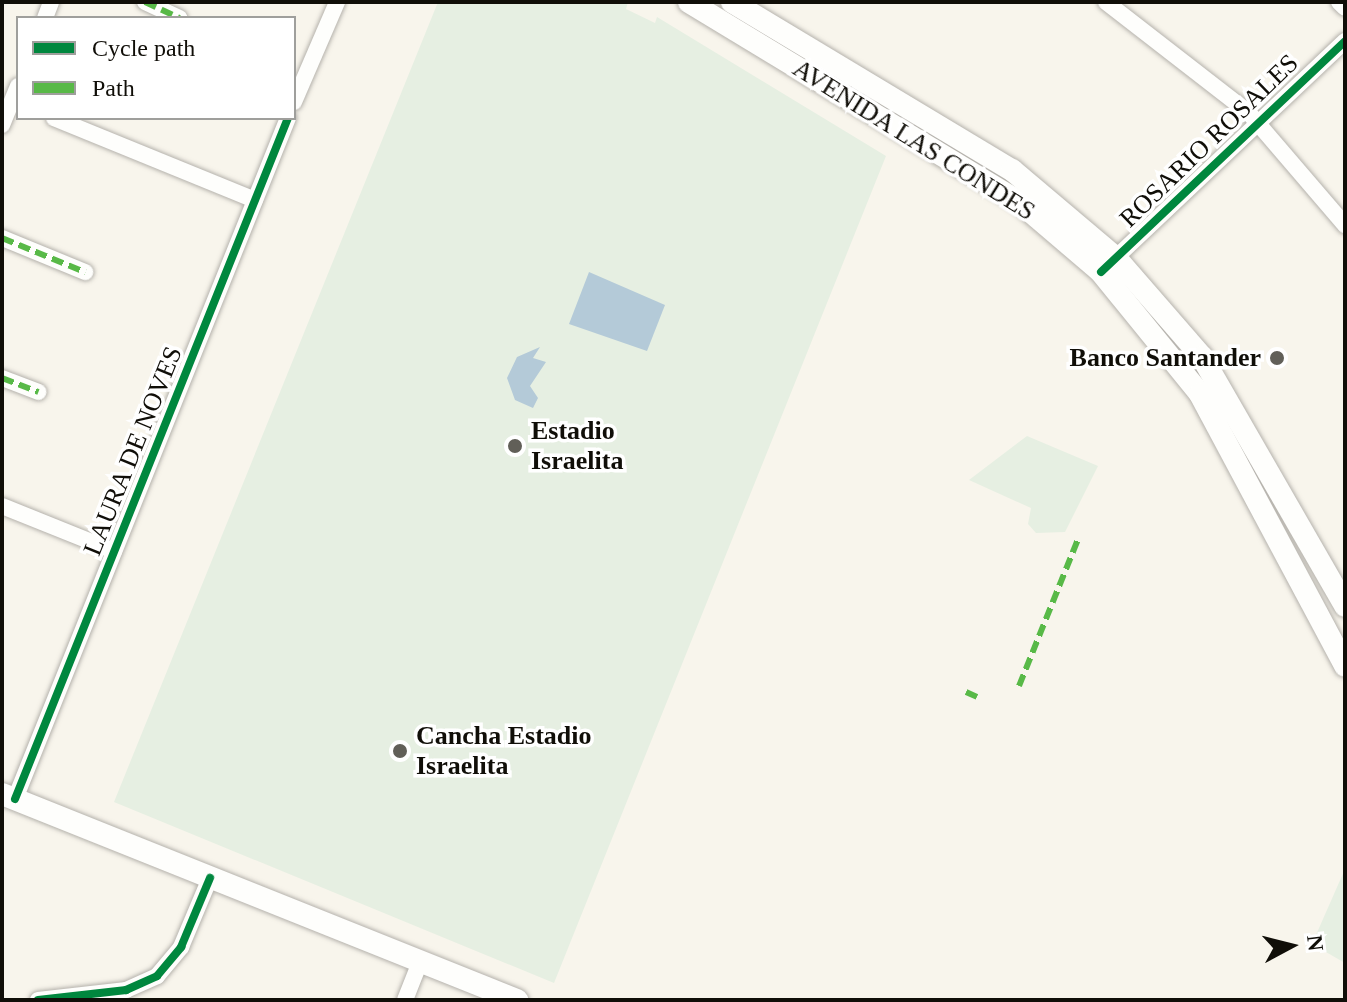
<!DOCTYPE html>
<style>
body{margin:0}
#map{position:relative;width:1347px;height:1002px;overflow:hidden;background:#f8f5ec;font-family:Georgia,serif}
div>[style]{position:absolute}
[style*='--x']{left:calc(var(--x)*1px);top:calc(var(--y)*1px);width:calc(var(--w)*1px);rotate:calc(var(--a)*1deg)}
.green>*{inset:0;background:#e6efe2}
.water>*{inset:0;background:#b4cad8}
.roads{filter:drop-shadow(0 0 2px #b5b2ac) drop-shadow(0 0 2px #b5b2ac)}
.minor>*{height:16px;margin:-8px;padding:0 8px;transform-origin:8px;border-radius:8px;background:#fefefc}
.major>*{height:22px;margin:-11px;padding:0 11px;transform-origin:11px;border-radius:11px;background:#fefefc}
.quiet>*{height:6px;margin-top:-3px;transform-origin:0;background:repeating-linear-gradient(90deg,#58b947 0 12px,transparent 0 18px)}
.cycleway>*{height:8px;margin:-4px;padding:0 4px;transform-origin:4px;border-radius:4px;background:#00873e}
.dots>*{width:22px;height:22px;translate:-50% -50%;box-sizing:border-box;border:4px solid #fff;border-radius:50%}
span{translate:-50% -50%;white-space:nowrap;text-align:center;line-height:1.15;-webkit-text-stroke:7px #fff;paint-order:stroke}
.street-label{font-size:26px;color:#100e08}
.poi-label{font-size:26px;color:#100e08;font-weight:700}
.right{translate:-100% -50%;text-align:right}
.left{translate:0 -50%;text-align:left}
.frame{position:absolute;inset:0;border:4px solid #100e08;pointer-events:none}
.legend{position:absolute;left:16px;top:16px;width:280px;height:104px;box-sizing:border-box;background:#fff;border:2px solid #9f9f9c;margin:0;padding:10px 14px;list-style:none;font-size:24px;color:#100e08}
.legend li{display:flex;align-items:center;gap:16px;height:40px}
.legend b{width:40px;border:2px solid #9f9f9c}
.north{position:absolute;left:1251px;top:906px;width:80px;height:80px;-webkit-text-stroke:6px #fff;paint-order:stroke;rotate:83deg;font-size:22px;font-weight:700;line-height:32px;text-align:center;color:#100e08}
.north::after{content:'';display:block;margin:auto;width:28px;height:36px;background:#100e08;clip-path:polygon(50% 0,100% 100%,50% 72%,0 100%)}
</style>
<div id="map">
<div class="green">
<i style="clip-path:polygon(438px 2px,628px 2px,626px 9px,655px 23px,657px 17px,886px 156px,554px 983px,114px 802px)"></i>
<i style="clip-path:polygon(1027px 436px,1098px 466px,1065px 532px,1036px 533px,1028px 524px,1031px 508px,969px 480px)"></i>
<i style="clip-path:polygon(1345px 869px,1345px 963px,1312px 944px)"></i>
</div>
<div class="water">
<i style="clip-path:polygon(589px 272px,665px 305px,647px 351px,569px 324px)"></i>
<i style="clip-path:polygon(540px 347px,533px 358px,546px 362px,530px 386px,538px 398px,533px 408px,515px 400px,507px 378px,517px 357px)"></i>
</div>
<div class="roads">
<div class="minor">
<i style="--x:145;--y:2;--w:38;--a:25"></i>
<i style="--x:1106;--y:2;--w:181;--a:37.8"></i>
<i style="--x:1249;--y:113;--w:148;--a:49.4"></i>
<i style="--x:1339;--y:2;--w:8;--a:45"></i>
<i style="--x:45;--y:18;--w:17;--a:-69"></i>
<i style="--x:294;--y:102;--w:109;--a:-66.7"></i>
<i style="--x:54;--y:118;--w:217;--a:22.2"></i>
<i style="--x:2;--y:125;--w:42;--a:-67.7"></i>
<i style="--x:2;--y:238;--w:90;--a:22.3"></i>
<i style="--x:1108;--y:265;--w:326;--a:-43.4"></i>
<i style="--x:2;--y:378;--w:39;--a:21"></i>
<i style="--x:2;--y:506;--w:121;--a:21.9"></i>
<i style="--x:15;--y:799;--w:734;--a:-68.16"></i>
<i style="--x:38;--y:1000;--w:89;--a:-6.5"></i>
<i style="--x:126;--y:990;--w:34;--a:-24"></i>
<i style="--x:157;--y:976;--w:38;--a:-50"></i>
<i style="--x:181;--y:947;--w:75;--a:-67.2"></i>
<i style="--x:405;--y:1000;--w:41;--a:-68.5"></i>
</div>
<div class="major">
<i style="--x:689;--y:2;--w:385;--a:31.2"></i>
<i style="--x:1018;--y:201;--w:109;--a:40.5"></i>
<i style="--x:1101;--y:272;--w:157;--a:50.9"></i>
<i style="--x:1200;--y:394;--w:308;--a:61.9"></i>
<i style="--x:732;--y:2;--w:327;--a:31"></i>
<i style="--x:1012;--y:170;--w:136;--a:40.2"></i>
<i style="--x:1116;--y:258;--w:131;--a:49"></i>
<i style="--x:1202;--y:357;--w:287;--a:60.1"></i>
<i style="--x:2;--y:794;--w:555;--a:21.8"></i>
</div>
</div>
<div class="quiet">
<i style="--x:145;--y:2;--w:38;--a:25"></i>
<i style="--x:2;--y:238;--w:90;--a:22.3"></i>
<i style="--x:2;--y:378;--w:39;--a:21"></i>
<i style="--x:1019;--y:686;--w:161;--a:-68.1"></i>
<i style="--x:966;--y:692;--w:12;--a:24"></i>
</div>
<div class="cycleway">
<i style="--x:1101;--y:272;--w:336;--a:-43.4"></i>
<i style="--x:15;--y:799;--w:734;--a:-68.16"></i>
<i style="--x:38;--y:1000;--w:89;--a:-6.5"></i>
<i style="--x:126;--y:990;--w:34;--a:-24"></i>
<i style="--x:157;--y:976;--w:38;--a:-50"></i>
<i style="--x:181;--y:947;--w:75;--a:-67.2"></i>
</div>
<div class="dots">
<i style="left:1277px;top:358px;background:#615f58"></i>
<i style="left:515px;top:446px;background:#615f58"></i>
<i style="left:400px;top:751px;background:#615f58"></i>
</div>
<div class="street-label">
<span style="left:914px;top:140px;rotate:32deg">AVENIDA LAS CONDES</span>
<span style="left:1209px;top:141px;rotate:-44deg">ROSARIO ROSALES</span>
<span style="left:133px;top:451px;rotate:-68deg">LAURA DE NOVES</span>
</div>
<div class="poi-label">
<span class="right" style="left:1261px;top:358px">Banco Santander</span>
<span class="left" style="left:531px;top:446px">Estadio<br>Israelita</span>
<span class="left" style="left:416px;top:751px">Cancha Estadio<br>Israelita</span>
</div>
<div class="frame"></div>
<ul class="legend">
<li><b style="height:10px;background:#00873e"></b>Cycle path</li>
<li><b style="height:10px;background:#58b947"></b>Path</li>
</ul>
<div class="north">N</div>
</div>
